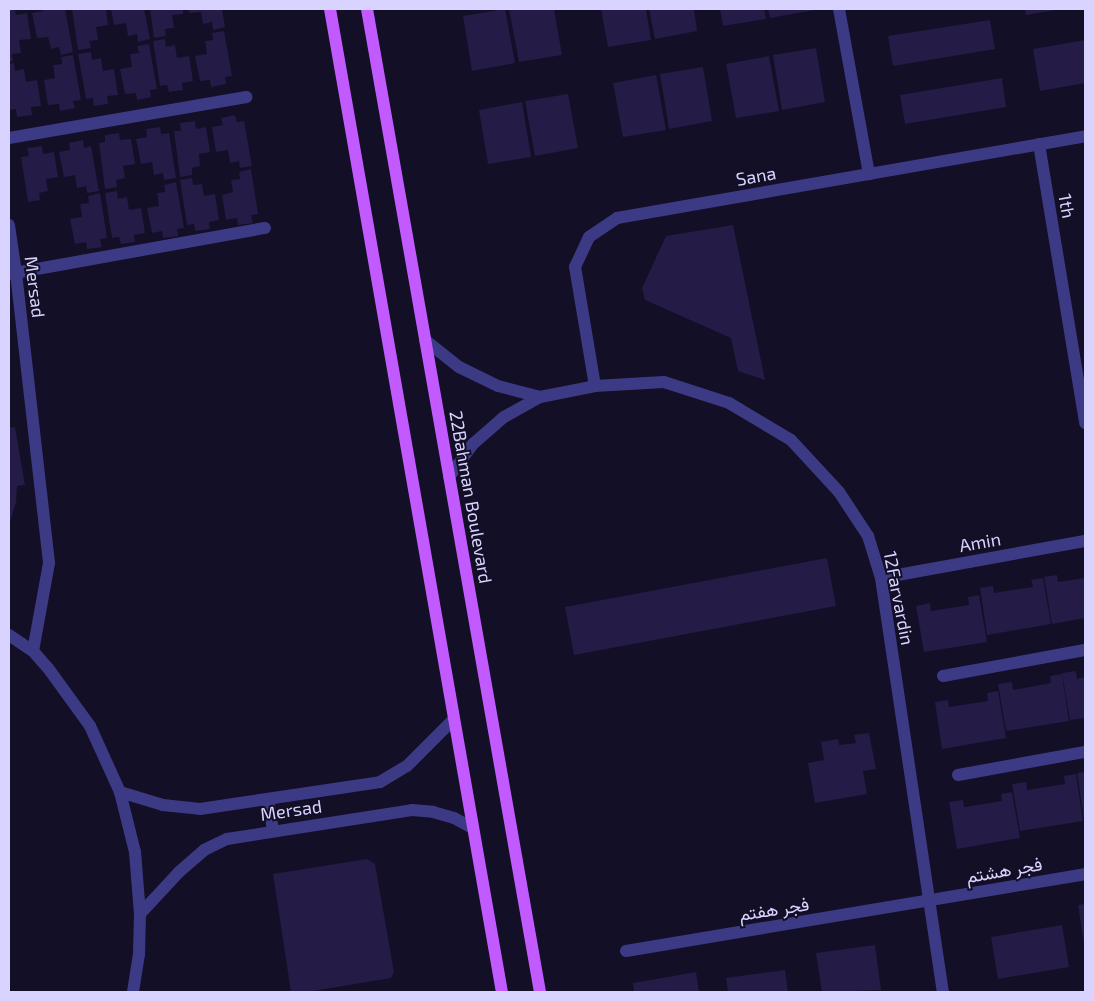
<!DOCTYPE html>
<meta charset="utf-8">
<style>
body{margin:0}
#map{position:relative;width:1094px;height:1001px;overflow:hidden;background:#130f26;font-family:"Exo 2",Vazirmatn,sans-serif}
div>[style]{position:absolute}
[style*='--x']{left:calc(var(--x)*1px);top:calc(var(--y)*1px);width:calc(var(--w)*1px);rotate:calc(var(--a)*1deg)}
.building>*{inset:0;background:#241b47}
.minor>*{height:12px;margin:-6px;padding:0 6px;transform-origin:6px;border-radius:6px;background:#3d3a85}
.major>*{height:12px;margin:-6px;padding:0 6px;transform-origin:6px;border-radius:6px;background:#c25bff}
span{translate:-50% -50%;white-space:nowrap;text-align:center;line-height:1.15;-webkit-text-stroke:4px #130f26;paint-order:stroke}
.street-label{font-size:18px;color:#d9d4ff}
.frame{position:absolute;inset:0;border:10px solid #d9d4ff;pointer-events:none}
</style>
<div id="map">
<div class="building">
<i style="clip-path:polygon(9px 9px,15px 9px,16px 15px,27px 13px,31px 39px,19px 40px,21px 53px,12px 54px,13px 61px,9px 62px)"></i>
<i style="clip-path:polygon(43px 9px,65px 9px,73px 52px,61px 55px,59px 47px,51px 49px,48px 37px,37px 38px,32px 13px,43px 11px)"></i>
<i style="clip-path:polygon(72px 9px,106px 9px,108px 25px,96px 27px,98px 40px,89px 41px,91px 48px,78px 50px)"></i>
<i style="clip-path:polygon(111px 9px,144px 9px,150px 39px,138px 42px,137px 34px,128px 36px,126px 23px,114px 25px)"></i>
<i style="clip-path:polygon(150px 9px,183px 9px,183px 14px,172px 15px,174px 28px,165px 29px,166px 36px,154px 38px)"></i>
<i style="clip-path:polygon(189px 9px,222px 9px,225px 27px,213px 30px,212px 22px,203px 24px,201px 12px,189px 13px)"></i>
<i style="clip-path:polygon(505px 9px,515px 63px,472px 71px,463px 16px)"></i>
<i style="clip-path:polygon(509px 9px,554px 9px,562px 55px,519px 62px)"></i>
<i style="clip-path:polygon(601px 9px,646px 9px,651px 40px,608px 47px)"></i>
<i style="clip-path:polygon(649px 9px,694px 9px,697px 31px,655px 39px)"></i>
<i style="clip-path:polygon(720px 9px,764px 9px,766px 19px,723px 26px)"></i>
<i style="clip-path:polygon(768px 9px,814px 9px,814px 10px,770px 18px)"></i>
<i style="clip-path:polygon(1025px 9px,1055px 9px,1055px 10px,1026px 15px)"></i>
<i style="clip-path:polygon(990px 20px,995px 49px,893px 66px,888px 36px)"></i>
<i style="clip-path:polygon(224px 31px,232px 76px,225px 77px,226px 84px,211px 87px,210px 80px,200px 81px,195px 56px,207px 54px,205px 41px,213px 40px,212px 33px)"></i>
<i style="clip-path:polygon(165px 39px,166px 47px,175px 45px,177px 58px,189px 56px,193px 81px,182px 83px,183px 90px,169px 92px,167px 85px,160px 86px,153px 41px)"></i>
<i style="clip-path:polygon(1085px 40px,1085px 83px,1040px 91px,1033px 49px)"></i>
<i style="clip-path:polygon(149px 44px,157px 89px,150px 90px,151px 97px,137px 100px,136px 93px,125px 94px,120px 69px,132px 67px,130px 54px,139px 53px,137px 46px)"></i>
<i style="clip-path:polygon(816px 48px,825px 102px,782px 110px,773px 55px)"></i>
<i style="clip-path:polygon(91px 52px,92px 60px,101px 58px,103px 71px,114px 69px,118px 95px,107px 96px,108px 104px,94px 106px,93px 98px,86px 99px,78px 54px)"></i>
<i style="clip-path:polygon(73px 55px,81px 100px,73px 101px,75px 108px,60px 111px,59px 104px,48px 105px,44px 80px,55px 78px,53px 65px,62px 64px,61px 57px)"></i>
<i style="clip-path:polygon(769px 56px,779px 111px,736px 118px,726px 64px)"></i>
<i style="clip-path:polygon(14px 63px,15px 71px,24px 69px,26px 82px,37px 80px,41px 106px,31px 107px,32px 115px,17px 117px,16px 109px,9px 110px,9px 64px)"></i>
<i style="clip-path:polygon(703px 67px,712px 121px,669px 129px,660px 74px)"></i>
<i style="clip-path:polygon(656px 75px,666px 130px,623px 137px,613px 83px)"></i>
<i style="clip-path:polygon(1002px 78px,1006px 107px,905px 124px,900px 95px)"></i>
<i style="clip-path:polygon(568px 94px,578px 148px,535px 156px,525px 101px)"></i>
<i style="clip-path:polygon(522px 102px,531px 157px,488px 164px,479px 110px)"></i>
<i style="clip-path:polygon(235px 115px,237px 122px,244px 121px,252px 166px,240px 168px,239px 161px,230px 163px,228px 150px,216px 152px,212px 127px,223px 125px,221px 118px)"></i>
<i style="clip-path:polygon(195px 121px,196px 129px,206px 127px,210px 152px,199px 154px,200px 166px,192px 168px,192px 175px,180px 177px,174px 131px,181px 131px,180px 123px)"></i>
<i style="clip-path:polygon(160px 127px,161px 134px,169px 133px,176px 178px,164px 180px,163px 173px,154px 175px,152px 162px,141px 164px,136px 139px,147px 137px,146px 129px)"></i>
<i style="clip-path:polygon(119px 133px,120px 140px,131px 139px,135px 164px,123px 166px,125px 178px,116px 180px,117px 187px,105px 189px,99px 143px,105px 142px,105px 135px)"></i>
<i style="clip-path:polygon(83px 140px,84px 148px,91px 146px,99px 191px,87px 193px,86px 186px,77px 188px,75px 175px,64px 177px,59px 152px,70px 150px,69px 143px)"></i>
<i style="clip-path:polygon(42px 146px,43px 154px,54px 152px,58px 177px,46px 179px,48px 191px,39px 193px,40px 200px,28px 202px,21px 157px,29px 156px,27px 148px)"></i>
<i style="clip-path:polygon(251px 169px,258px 214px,251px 215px,253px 223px,238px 225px,237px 218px,226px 220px,222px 195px,233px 192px,231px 180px,240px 179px,239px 172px)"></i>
<i style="clip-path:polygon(192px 178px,193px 185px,202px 184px,204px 196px,215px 194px,219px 220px,209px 222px,210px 229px,195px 231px,194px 224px,187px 225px,180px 180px)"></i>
<i style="clip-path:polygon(176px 182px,184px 228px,177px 229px,178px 236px,163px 238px,162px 231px,152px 233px,147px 208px,159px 206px,157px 193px,165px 192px,164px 185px)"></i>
<i style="clip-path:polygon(117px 191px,118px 199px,127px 197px,129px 210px,141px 208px,145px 233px,134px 235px,135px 242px,121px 244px,119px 237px,112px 238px,105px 193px)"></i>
<i style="clip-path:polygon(100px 193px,107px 238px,100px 239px,102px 247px,87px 249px,86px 242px,75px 244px,70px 219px,82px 217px,80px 204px,89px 203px,88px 196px)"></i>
<i style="clip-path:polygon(733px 225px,765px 380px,738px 371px,731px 338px,645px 300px,642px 288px,666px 236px)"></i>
<i style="clip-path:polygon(15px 427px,25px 485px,17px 486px,16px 503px,9px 524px,9px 428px)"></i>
<i style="clip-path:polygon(827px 558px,836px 606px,574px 655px,565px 607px)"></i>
<i style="clip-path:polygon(1057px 575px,1058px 582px,1085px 578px,1085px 618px,1052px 624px,1044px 577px)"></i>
<i style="clip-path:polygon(1043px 578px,1051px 624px,987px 635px,980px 588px,993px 586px,994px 593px,1033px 587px,1031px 580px)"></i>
<i style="clip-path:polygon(979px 595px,987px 642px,924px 652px,916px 606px,930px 603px,931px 611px,969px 605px,968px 597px)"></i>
<i style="clip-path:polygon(1076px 671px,1077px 679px,1085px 677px,1085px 718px,1070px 720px,1062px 673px)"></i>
<i style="clip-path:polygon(1062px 674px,1069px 721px,1006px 731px,998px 684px,1012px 682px,1013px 690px,1051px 683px,1050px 676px)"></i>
<i style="clip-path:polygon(998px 691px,1006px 738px,942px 749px,935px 702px,948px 700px,949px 707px,988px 701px,987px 693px)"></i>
<i style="clip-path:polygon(869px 733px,876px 769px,863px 771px,867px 794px,815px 803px,808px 763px,824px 760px,821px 742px,838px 739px,839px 745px,856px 743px,854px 735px)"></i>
<i style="clip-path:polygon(1085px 772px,1085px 819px,1084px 819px,1077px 773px)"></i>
<i style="clip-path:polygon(1076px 774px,1083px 821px,1020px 831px,1012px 784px,1026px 782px,1027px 790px,1065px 784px,1064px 776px)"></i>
<i style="clip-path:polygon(1012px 792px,1020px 838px,957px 849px,949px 802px,963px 800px,964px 807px,1002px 801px,1001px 794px)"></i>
<i style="clip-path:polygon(367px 859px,375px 864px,394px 972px,391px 978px,307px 992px,291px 992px,273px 874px)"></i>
<i style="clip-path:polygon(1085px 904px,1085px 943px,1084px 943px,1078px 905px)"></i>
<i style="clip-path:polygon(1062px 925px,1069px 967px,998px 979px,991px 937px)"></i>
<i style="clip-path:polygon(875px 945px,881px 990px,822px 992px,816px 953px)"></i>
<i style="clip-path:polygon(785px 970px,788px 992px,728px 992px,726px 978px)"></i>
<i style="clip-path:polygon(696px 972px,699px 992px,634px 992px,633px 983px)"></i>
</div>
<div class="minor">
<i style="--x:839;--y:9;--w:168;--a:79.7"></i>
<i style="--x:9;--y:138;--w:241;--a:-9.8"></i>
<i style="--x:1039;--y:144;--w:283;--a:80.6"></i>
<i style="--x:9;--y:225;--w:49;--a:81.7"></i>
<i style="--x:16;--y:273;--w:292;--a:83.5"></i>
<i style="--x:49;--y:563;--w:89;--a:100.3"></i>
<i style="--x:9;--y:274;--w:260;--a:-10.2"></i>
<i style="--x:425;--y:340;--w:43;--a:38.5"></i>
<i style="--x:459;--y:367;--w:43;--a:26"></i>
<i style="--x:498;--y:386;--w:43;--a:14.7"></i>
<i style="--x:595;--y:386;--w:121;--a:-99.5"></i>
<i style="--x:575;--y:267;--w:33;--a:-65"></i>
<i style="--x:589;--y:237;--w:34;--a:-34"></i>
<i style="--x:617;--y:218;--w:475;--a:-9.9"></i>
<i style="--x:449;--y:477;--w:41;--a:-54"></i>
<i style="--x:473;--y:444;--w:41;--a:-41.1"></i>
<i style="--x:504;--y:417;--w:41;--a:-29.1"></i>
<i style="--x:540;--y:397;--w:56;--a:-11.3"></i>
<i style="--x:595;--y:386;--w:69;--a:-3.3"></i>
<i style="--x:664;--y:382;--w:68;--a:17.9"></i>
<i style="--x:729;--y:403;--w:72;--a:30.8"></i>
<i style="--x:791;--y:440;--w:71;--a:47.3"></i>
<i style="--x:839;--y:492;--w:53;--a:56.6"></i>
<i style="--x:868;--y:536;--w:44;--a:72.8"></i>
<i style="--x:881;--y:578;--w:419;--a:81.5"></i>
<i style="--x:881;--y:578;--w:207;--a:-10.3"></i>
<i style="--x:9;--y:635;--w:29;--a:34"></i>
<i style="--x:33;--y:651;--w:23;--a:49"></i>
<i style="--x:48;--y:668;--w:72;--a:54.1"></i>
<i style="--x:90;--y:726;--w:72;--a:65.6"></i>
<i style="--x:120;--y:792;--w:62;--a:76"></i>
<i style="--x:135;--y:852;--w:62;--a:85.4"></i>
<i style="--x:140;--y:914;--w:40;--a:91.4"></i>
<i style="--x:139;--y:954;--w:38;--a:99"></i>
<i style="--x:943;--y:676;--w:144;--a:-10.4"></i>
<i style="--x:958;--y:775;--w:129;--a:-10.3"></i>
<i style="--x:120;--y:792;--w:45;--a:16.8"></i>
<i style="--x:163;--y:805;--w:37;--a:6"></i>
<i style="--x:200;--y:809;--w:182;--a:-8.5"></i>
<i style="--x:380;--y:782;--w:31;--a:-31"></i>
<i style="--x:407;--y:766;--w:66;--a:-45"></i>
<i style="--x:268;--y:799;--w:31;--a:81"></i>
<i style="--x:140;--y:914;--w:57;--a:-47.1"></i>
<i style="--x:179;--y:872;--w:33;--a:-41"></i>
<i style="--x:204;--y:850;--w:25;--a:-26"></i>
<i style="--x:227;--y:839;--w:187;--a:-8.9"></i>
<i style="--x:412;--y:810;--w:21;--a:5"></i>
<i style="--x:433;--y:812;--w:22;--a:16"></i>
<i style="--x:454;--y:818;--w:21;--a:28"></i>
<i style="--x:626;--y:951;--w:465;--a:-9.5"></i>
</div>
<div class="major">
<i style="--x:330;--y:9;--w:998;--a:80.08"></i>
<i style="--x:367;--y:9;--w:998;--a:80.02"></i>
</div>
<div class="street-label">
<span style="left:756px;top:176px;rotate:-10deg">Sana</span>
<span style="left:1067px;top:206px;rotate:80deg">1th</span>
<span style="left:35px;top:287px;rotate:83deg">Mersad</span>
<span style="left:471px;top:497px;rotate:80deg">22Bahman Boulevard</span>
<span style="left:980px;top:542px;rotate:-10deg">Amin</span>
<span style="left:899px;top:598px;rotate:79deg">12Farvardin</span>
<span style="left:291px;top:810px;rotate:-8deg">Mersad</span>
<span style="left:1004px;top:870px;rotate:-10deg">فجر هشتم</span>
<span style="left:774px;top:909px;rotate:-9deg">فجر هفتم</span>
</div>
<div class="frame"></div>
</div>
